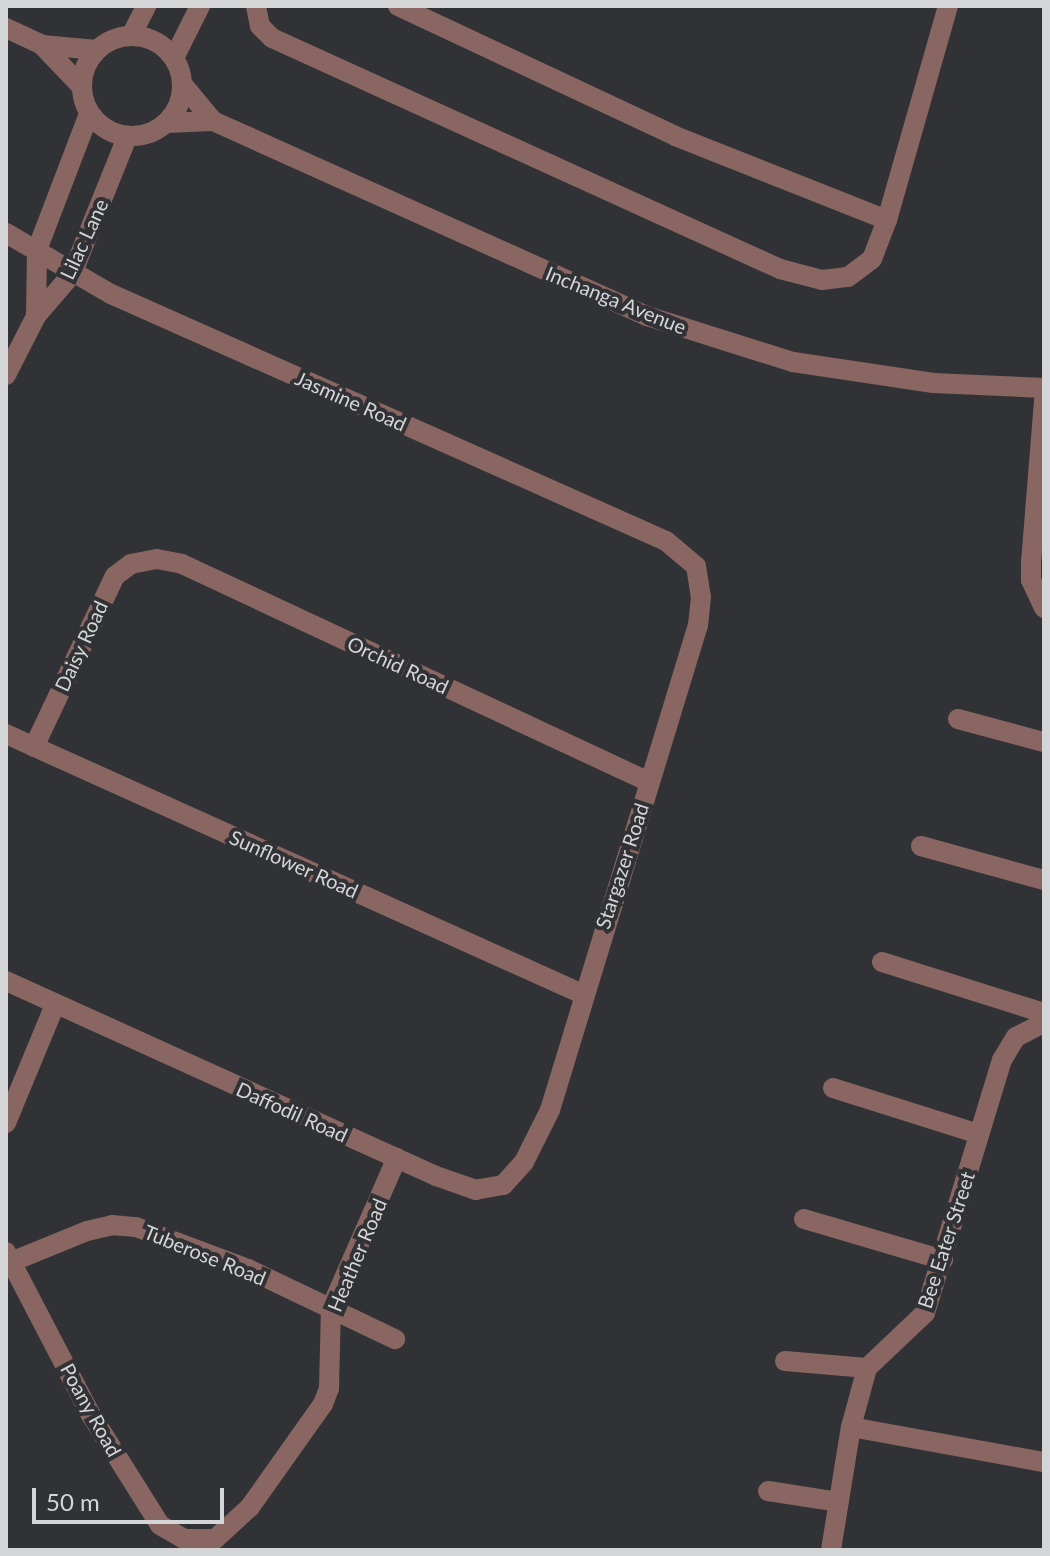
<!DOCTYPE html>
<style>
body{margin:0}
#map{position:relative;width:1050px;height:1556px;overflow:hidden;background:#313235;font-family:Lato,sans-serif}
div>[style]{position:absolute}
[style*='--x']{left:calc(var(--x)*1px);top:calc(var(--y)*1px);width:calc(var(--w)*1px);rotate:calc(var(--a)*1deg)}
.minor>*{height:20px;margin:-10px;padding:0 10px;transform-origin:10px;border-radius:10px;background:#8a6662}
.minor>.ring{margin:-10px;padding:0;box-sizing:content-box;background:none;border:20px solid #8a6662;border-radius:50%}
span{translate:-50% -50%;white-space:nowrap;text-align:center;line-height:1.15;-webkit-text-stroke:8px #313235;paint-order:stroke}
.street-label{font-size:20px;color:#d4d5d6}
.frame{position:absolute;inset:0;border:8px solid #d4d5d6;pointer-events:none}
.scale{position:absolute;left:32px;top:1488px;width:192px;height:36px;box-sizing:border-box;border:4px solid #d4d5d6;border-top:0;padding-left:10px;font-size:24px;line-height:28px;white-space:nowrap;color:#d4d5d6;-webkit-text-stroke:6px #313235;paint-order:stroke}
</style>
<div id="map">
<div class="minor">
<i style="--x:256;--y:6;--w:20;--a:79"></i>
<i style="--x:260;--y:26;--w:17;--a:45"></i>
<i style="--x:272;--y:38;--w:558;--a:24.45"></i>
<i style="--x:780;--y:269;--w:43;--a:14.7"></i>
<i style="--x:822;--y:280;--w:26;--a:-7"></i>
<i style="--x:848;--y:277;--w:30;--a:-37"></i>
<i style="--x:872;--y:259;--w:42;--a:-69"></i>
<i style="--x:398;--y:6;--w:306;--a:25.1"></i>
<i style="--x:675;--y:136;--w:228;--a:21.6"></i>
<i style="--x:887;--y:220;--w:223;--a:-74.1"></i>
<i style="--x:6;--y:28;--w:40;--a:25"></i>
<i style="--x:42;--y:45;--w:55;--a:5.2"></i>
<i class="ring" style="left:82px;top:36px;width:80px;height:80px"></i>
<i style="--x:131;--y:36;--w:34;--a:-63"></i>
<i style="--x:42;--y:45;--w:57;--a:46.4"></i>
<i style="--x:174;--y:58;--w:58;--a:-63.4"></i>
<i style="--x:183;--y:85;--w:47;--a:50.2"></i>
<i style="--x:213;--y:121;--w:476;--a:24.2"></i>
<i style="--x:647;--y:316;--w:153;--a:17.5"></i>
<i style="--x:793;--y:362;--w:142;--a:8.5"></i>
<i style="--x:933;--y:383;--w:111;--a:2.6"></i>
<i style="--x:166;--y:123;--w:47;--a:-2.4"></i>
<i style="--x:6;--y:233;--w:121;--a:30.2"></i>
<i style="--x:111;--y:294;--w:607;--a:23.99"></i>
<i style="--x:666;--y:541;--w:39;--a:40"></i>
<i style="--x:696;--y:566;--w:31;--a:81"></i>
<i style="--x:701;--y:597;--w:28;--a:96"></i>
<i style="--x:698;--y:625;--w:507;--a:106.97"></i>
<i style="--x:550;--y:1110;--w:58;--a:116.6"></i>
<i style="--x:524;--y:1162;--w:31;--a:132"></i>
<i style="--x:503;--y:1185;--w:27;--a:170"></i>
<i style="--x:476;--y:1190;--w:42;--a:-160.7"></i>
<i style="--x:436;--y:1176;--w:472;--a:-155.6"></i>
<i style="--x:36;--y:316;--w:66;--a:-89.1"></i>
<i style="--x:37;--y:250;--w:146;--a:-69.1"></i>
<i style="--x:6;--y:375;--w:66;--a:-63"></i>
<i style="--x:36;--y:316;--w:55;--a:-49.4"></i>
<i style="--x:72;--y:274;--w:148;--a:-68.1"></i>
<i style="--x:1044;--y:401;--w:161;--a:94.6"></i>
<i style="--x:1031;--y:561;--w:19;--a:90"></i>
<i style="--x:1031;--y:580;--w:31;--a:65"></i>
<i style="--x:958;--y:719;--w:89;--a:15"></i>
<i style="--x:6;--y:734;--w:632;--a:24.29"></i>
<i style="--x:34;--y:747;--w:189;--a:-64.7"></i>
<i style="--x:115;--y:576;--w:20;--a:-37"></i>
<i style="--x:131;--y:564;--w:26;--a:-11"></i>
<i style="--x:157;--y:559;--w:25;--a:11"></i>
<i style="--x:182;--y:564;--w:515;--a:25.02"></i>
<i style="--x:921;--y:846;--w:128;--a:15.5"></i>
<i style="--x:882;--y:962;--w:170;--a:17.5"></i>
<i style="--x:833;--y:1088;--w:153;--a:17.5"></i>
<i style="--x:6;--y:1123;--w:126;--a:-67.5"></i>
<i style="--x:804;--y:1219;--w:145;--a:16.4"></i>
<i style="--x:6;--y:1252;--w:184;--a:62.5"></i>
<i style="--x:91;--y:1415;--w:130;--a:57.9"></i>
<i style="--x:160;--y:1525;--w:28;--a:30"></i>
<i style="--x:184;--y:1539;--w:31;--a:0"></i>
<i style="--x:215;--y:1539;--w:47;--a:-42.4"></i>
<i style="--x:250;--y:1507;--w:126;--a:-54.7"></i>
<i style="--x:323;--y:1404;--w:17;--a:-69"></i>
<i style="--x:329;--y:1388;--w:80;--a:-88.6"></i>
<i style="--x:331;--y:1308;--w:164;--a:-66.3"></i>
<i style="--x:11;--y:1262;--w:82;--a:-22.2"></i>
<i style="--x:87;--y:1231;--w:26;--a:-13"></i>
<i style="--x:112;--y:1225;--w:24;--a:5"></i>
<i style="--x:136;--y:1227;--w:120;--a:20.6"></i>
<i style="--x:248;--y:1269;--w:163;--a:25.5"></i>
<i style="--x:785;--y:1361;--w:82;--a:4.9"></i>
<i style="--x:851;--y:1427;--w:196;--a:10.3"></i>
<i style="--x:768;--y:1491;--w:71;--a:8.9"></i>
<i style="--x:831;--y:1550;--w:125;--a:-80.8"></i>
<i style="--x:851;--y:1427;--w:61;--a:-74.8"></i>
<i style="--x:867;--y:1368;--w:80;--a:-43.5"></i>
<i style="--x:925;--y:1313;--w:264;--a:-73.1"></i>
<i style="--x:1002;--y:1060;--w:27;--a:-59"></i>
<i style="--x:1016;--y:1037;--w:31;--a:-27"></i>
</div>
<div class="street-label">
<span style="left:84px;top:239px;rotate:-65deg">Lilac Lane</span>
<span style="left:616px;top:300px;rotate:22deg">Inchanga Avenue</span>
<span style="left:351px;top:401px;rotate:24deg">Jasmine Road</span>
<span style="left:81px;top:646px;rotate:-65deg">Daisy Road</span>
<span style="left:398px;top:665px;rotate:25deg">Orchid Road</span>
<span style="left:294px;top:864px;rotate:24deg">Sunflower Road</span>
<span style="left:622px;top:866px;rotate:-72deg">Stargazer Road</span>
<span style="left:292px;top:1112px;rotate:24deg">Daffodil Road</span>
<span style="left:946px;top:1240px;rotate:-72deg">Bee Eater Street</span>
<span style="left:205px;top:1255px;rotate:22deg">Tuberose Road</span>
<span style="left:357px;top:1255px;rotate:-67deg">Heather Road</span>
<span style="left:91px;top:1410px;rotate:61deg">Poany Road</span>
</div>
<div class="frame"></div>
<div class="scale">50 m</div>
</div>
